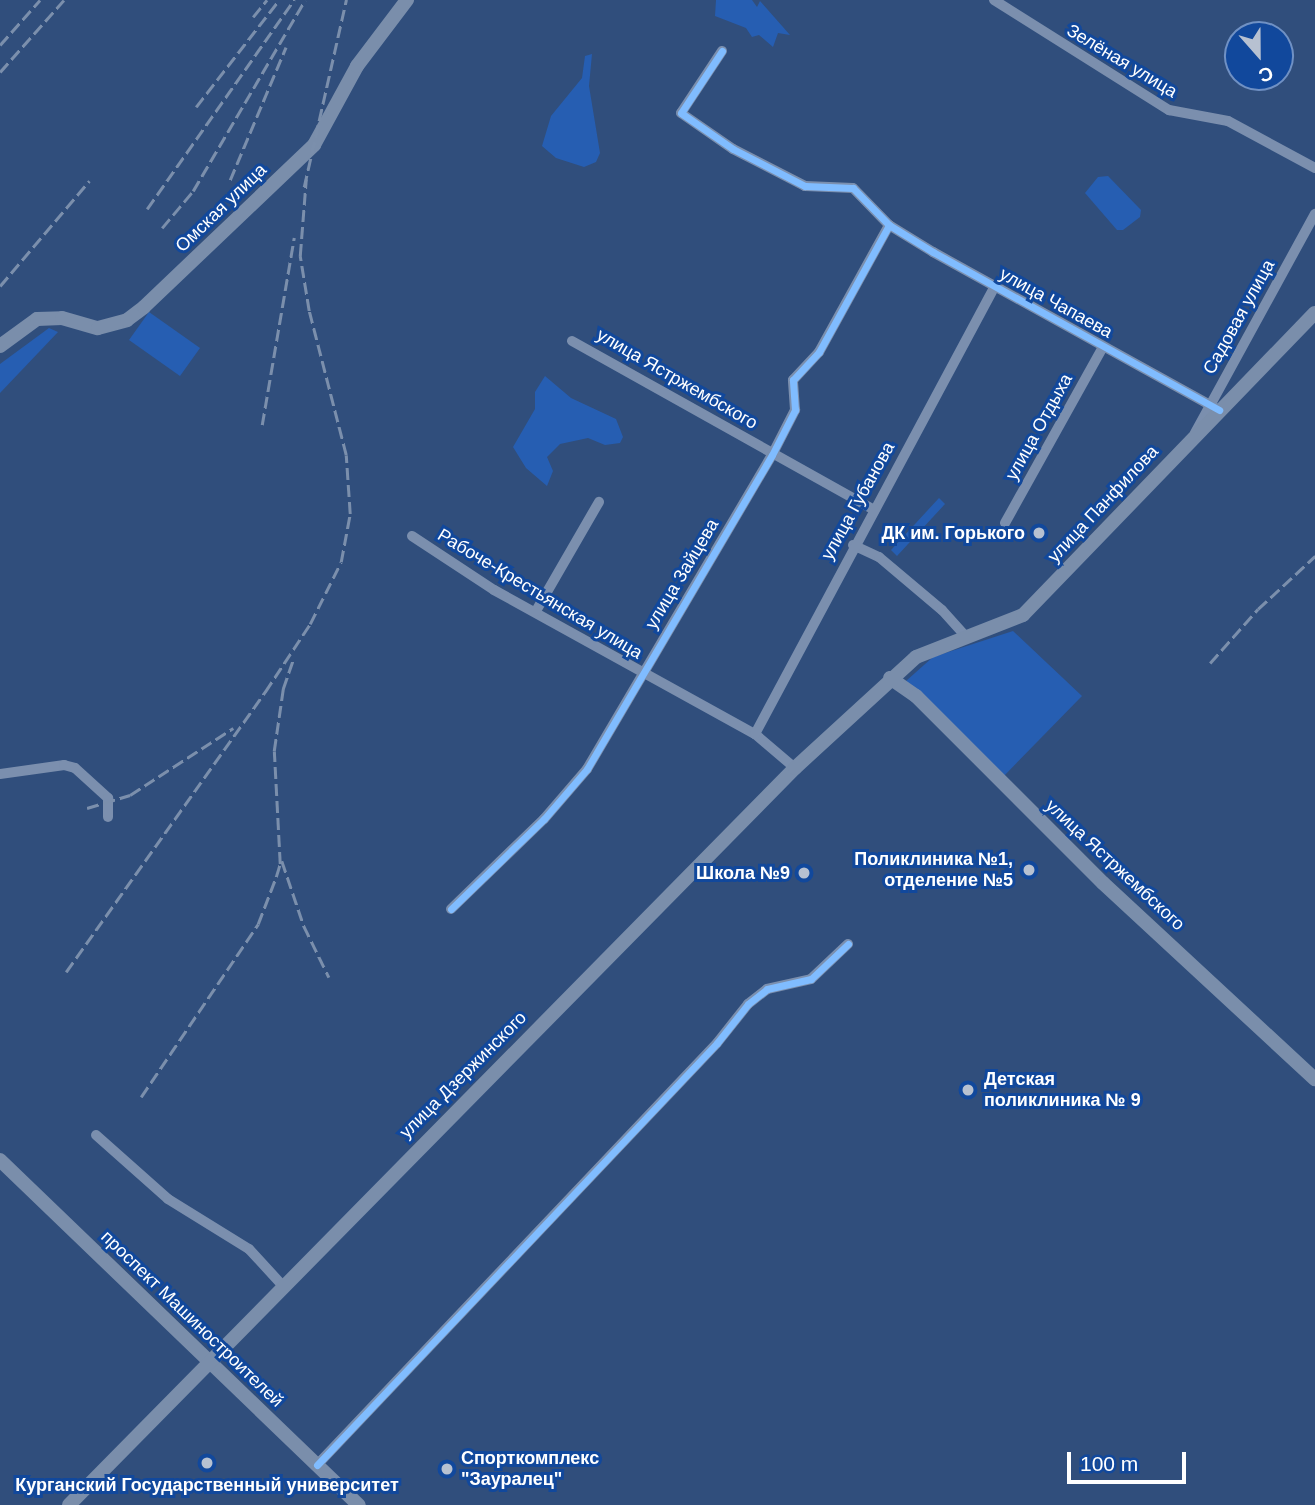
<!DOCTYPE html>
<meta charset="utf-8">
<style>
body{margin:0}
#map{position:relative;width:1315px;height:1505px;overflow:hidden;background:#304e7c;font-family:Helvetica,sans-serif}
div>[style]{position:absolute}
[style*='--x']{left:calc(var(--x)*1px);top:calc(var(--y)*1px);width:calc(var(--w)*1px);rotate:calc(var(--a)*1deg)}
.green>*{inset:0;background:#265eb2}
.minor>*{height:10px;margin:-5px;padding:0 5px;transform-origin:5px;border-radius:5px;background:#7b8fae}
.major>*{height:14px;margin:-7px;padding:0 7px;transform-origin:7px;border-radius:7px;background:#7a8eab}
.rail>*{height:2.5px;margin-top:-1.25px;transform-origin:0;background:repeating-linear-gradient(90deg,#7b8fac 0 12px,transparent 0 17px)}
.cycleway>*{height:7px;margin:-3.5px;padding:0 3.5px;transform-origin:3.5px;border-radius:3.5px;background:#80bcff}
.dots>*{width:19px;height:19px;translate:-50% -50%;box-sizing:border-box;border:4px solid #11489c;border-radius:50%}
span{translate:-50% -50%;white-space:nowrap;text-align:center;line-height:1.15;-webkit-text-stroke:6px #11489c;paint-order:stroke}
.street-label{font-size:18px;color:#fff}
.poi-label{font-size:18px;color:#fff;font-weight:700}
.right{translate:-100% -50%;text-align:right}
.left{translate:0 -50%;text-align:left}
.north{position:absolute;left:1224px;top:21px;width:70px;height:70px;box-sizing:border-box;background:#11489c;border:2px solid #7091c4;border-radius:50%;rotate:159deg;font-size:19px;font-weight:700;line-height:28px;text-align:center;color:#fff}
.north::after{content:'';display:block;margin:auto;width:24px;height:32px;background:#b7c1d1;clip-path:polygon(50% 0,100% 100%,50% 72%,0 100%)}
.scale{position:absolute;left:1067px;top:1452px;width:119px;height:32px;box-sizing:border-box;border:4px solid #fff;border-top:0;padding-left:9px;font-size:21px;line-height:24px;white-space:nowrap;color:#fff;-webkit-text-stroke:5px #11489c;paint-order:stroke}
</style>
<div id="map">
<div class="green">
<i style="clip-path:polygon(716px 0,752px 0,757px 7px,760px 1px,790px 35px,778px 33px,773px 47px,759px 35px,752px 37px,746px 28px,715px 16px)"></i>
<i style="clip-path:polygon(592px 54px,589px 86px,600px 153px,596px 162px,584px 167px,556px 158px,542px 146px,551px 116px,582px 78px,585px 56px)"></i>
<i style="clip-path:polygon(1108px 176px,1141px 210px,1140px 217px,1123px 230px,1117px 230px,1085px 193px,1098px 177px)"></i>
<i style="clip-path:polygon(149px 312px,200px 348px,180px 376px,129px 340px)"></i>
<i style="clip-path:polygon(49px 328px,58px 332px,0 393px,0 364px)"></i>
<i style="clip-path:polygon(545px 376px,571px 398px,616px 419px,623px 437px,620px 443px,605px 445px,588px 438px,560px 444px,547px 457px,553px 471px,547px 486px,526px 468px,513px 447px,535px 409px,535px 392px)"></i>
<i style="clip-path:polygon(939px 498px,945px 504px,897px 556px,891px 550px)"></i>
<i style="clip-path:polygon(1013px 631px,1082px 696px,1000px 780px,906px 681px,933px 657px)"></i>
</div>
<div class="minor">
<i style="--x:994;--y:0;--w:207;--a:32.2"></i>
<i style="--x:1169;--y:110;--w:60;--a:10.6"></i>
<i style="--x:1228;--y:121;--w:99;--a:28.4"></i>
<i style="--x:722;--y:51;--w:74;--a:123.5"></i>
<i style="--x:681;--y:113;--w:63;--a:34.7"></i>
<i style="--x:733;--y:149;--w:81;--a:27.2"></i>
<i style="--x:805;--y:186;--w:48;--a:2.4"></i>
<i style="--x:853;--y:188;--w:52;--a:45.8"></i>
<i style="--x:889;--y:225;--w:52;--a:31.5"></i>
<i style="--x:933;--y:252;--w:327;--a:28.9"></i>
<i style="--x:572;--y:341;--w:346;--a:29.2"></i>
<i style="--x:1195;--y:433;--w:250;--a:-61.3"></i>
<i style="--x:1005;--y:523;--w:201;--a:-60.9"></i>
<i style="--x:412;--y:536;--w:98;--a:33.4"></i>
<i style="--x:494;--y:590;--w:298;--a:28.9"></i>
<i style="--x:755;--y:734;--w:52;--a:40.4"></i>
<i style="--x:853;--y:545;--w:29;--a:25"></i>
<i style="--x:879;--y:557;--w:82;--a:40.1"></i>
<i style="--x:942;--y:610;--w:36;--a:48"></i>
<i style="--x:536;--y:611;--w:126;--a:-60"></i>
<i style="--x:755;--y:734;--w:508;--a:-61.82"></i>
<i style="--x:0;--y:774;--w:65;--a:-8"></i>
<i style="--x:64;--y:765;--w:11;--a:15"></i>
<i style="--x:75;--y:768;--w:45;--a:42.3"></i>
<i style="--x:108;--y:798;--w:19;--a:90"></i>
<i style="--x:451;--y:909;--w:129;--a:-44.1"></i>
<i style="--x:544;--y:819;--w:66;--a:-49.3"></i>
<i style="--x:587;--y:769;--w:364;--a:-59.5"></i>
<i style="--x:772;--y:455;--w:51;--a:-62.9"></i>
<i style="--x:795;--y:410;--w:30;--a:-94"></i>
<i style="--x:793;--y:380;--w:38;--a:-47"></i>
<i style="--x:819;--y:352;--w:145;--a:-61.1"></i>
<i style="--x:96;--y:1135;--w:96;--a:41.6"></i>
<i style="--x:168;--y:1199;--w:95;--a:31.7"></i>
<i style="--x:249;--y:1249;--w:52;--a:47.4"></i>
<i style="--x:317;--y:1465;--w:581;--a:-46.53"></i>
<i style="--x:717;--y:1043;--w:50;--a:-51.5"></i>
<i style="--x:748;--y:1004;--w:24;--a:-38"></i>
<i style="--x:767;--y:989;--w:45;--a:-12.8"></i>
<i style="--x:811;--y:979;--w:51;--a:-43.4"></i>
</div>
<div class="major">
<i style="--x:0;--y:346;--w:46;--a:-36.1"></i>
<i style="--x:37;--y:319;--w:25;--a:-2"></i>
<i style="--x:62;--y:318;--w:37;--a:16"></i>
<i style="--x:98;--y:328;--w:30;--a:-15"></i>
<i style="--x:127;--y:320;--w:21;--a:-37"></i>
<i style="--x:144;--y:307;--w:235;--a:-43.6"></i>
<i style="--x:314;--y:145;--w:90;--a:-61.4"></i>
<i style="--x:357;--y:66;--w:83;--a:-52.9"></i>
<i style="--x:890;--y:678;--w:32;--a:35"></i>
<i style="--x:916;--y:696;--w:264;--a:45"></i>
<i style="--x:1103;--y:883;--w:289;--a:42.8"></i>
<i style="--x:0;--y:1160;--w:498;--a:43.9"></i>
<i style="--x:69;--y:1505;--w:1035;--a:-45.43"></i>
<i style="--x:795;--y:768;--w:164;--a:-42.5"></i>
<i style="--x:916;--y:657;--w:115;--a:-21.4"></i>
<i style="--x:1023;--y:615;--w:420;--a:-46"></i>
</div>
<div class="rail">
<i style="--x:253;--y:17;--w:22;--a:-51"></i>
<i style="--x:0;--y:45;--w:60;--a:-48.4"></i>
<i style="--x:0;--y:72;--w:96;--a:-48.4"></i>
<i style="--x:196;--y:107;--w:135;--a:-52.2"></i>
<i style="--x:230;--y:180;--w:144;--a:-67.2"></i>
<i style="--x:304;--y:187;--w:192;--a:-77.3"></i>
<i style="--x:147;--y:209;--w:256;--a:-54.9"></i>
<i style="--x:162;--y:228;--w:48;--a:-50"></i>
<i style="--x:193;--y:191;--w:221;--a:-59.6"></i>
<i style="--x:0;--y:286;--w:138;--a:-49.7"></i>
<i style="--x:262;--y:425;--w:190;--a:-80.3"></i>
<i style="--x:1210;--y:663;--w:72;--a:-48.4"></i>
<i style="--x:1258;--y:609;--w:78;--a:-42.9"></i>
<i style="--x:87;--y:808;--w:45;--a:-16.8"></i>
<i style="--x:130;--y:795;--w:123;--a:-33"></i>
<i style="--x:282;--y:861;--w:69;--a:71.3"></i>
<i style="--x:304;--y:926;--w:57;--a:63.9"></i>
<i style="--x:66;--y:972;--w:344;--a:-54.6"></i>
<i style="--x:265;--y:692;--w:82;--a:-56.5"></i>
<i style="--x:310;--y:624;--w:69;--a:-63.4"></i>
<i style="--x:341;--y:562;--w:49;--a:-79.4"></i>
<i style="--x:350;--y:514;--w:59;--a:-93.9"></i>
<i style="--x:346;--y:455;--w:149;--a:-104.4"></i>
<i style="--x:309;--y:311;--w:56;--a:-99.3"></i>
<i style="--x:300;--y:256;--w:77;--a:-85.5"></i>
<i style="--x:141;--y:1097;--w:209;--a:-55.9"></i>
<i style="--x:258;--y:924;--w:50;--a:-69"></i>
<i style="--x:276;--y:877;--w:14;--a:-73"></i>
<i style="--x:280;--y:864;--w:113;--a:-93"></i>
<i style="--x:274;--y:751;--w:63;--a:-81.7"></i>
<i style="--x:283;--y:689;--w:31;--a:-71"></i>
</div>
<div class="cycleway">
<i style="--x:722;--y:51;--w:74;--a:123.5"></i>
<i style="--x:681;--y:113;--w:63;--a:34.7"></i>
<i style="--x:733;--y:149;--w:81;--a:27.2"></i>
<i style="--x:805;--y:186;--w:48;--a:2.4"></i>
<i style="--x:853;--y:188;--w:52;--a:45.8"></i>
<i style="--x:889;--y:225;--w:52;--a:31.5"></i>
<i style="--x:933;--y:252;--w:327;--a:28.9"></i>
<i style="--x:451;--y:909;--w:129;--a:-44.1"></i>
<i style="--x:544;--y:819;--w:66;--a:-49.3"></i>
<i style="--x:587;--y:769;--w:364;--a:-59.5"></i>
<i style="--x:772;--y:455;--w:51;--a:-62.9"></i>
<i style="--x:795;--y:410;--w:30;--a:-94"></i>
<i style="--x:793;--y:380;--w:38;--a:-47"></i>
<i style="--x:819;--y:352;--w:145;--a:-61.1"></i>
<i style="--x:317;--y:1465;--w:581;--a:-46.53"></i>
<i style="--x:717;--y:1043;--w:50;--a:-51.5"></i>
<i style="--x:748;--y:1004;--w:24;--a:-38"></i>
<i style="--x:767;--y:989;--w:45;--a:-12.8"></i>
<i style="--x:811;--y:979;--w:51;--a:-43.4"></i>
</div>
<div class="dots">
<i style="left:1039px;top:533px;background:#b7c1d1"></i>
<i style="left:1029px;top:870px;background:#b7c1d1"></i>
<i style="left:804px;top:873px;background:#b7c1d1"></i>
<i style="left:968px;top:1090px;background:#b7c1d1"></i>
<i style="left:207px;top:1463px;background:#b7c1d1"></i>
<i style="left:447px;top:1469px;background:#b7c1d1"></i>
</div>
<div class="street-label">
<span style="left:1122px;top:61px;rotate:31deg">Зелёная улица</span>
<span style="left:221px;top:208px;rotate:-44deg">Омская улица</span>
<span style="left:1056px;top:303px;rotate:29deg">улица Чапаева</span>
<span style="left:1239px;top:317px;rotate:-61deg">Садовая улица</span>
<span style="left:677px;top:379px;rotate:30deg">улица Ястржембского</span>
<span style="left:1039px;top:427px;rotate:-61deg">улица Отдыха</span>
<span style="left:858px;top:501px;rotate:-61deg">улица Губанова</span>
<span style="left:1103px;top:504px;rotate:-47deg">улица Панфилова</span>
<span style="left:682px;top:574px;rotate:-59deg">улица Зайцева</span>
<span style="left:540px;top:594px;rotate:31deg">Рабоче-Крестьянская улица</span>
<span style="left:1115px;top:865px;rotate:43deg">улица Ястржембского</span>
<span style="left:463px;top:1075px;rotate:-45deg">улица Дзержинского</span>
<span style="left:192px;top:1319px;rotate:44deg">проспект Машиностроителей</span>
</div>
<div class="poi-label">
<span class="right" style="left:1025px;top:533px">ДК им. Горького</span>
<span class="right" style="left:1013px;top:870px">Поликлиника №1,<br>отделение №5</span>
<span class="right" style="left:790px;top:873px">Школа №9</span>
<span class="left" style="left:984px;top:1090px">Детская<br>поликлиника № 9</span>
<span class="left" style="left:461px;top:1469px">Спорткомплекс<br>"Зауралец"</span>
<span style="left:207px;top:1485px">Курганский Государственный университет</span>
</div>
<div class="north">С</div>
<div class="scale">100 m</div>
</div>
